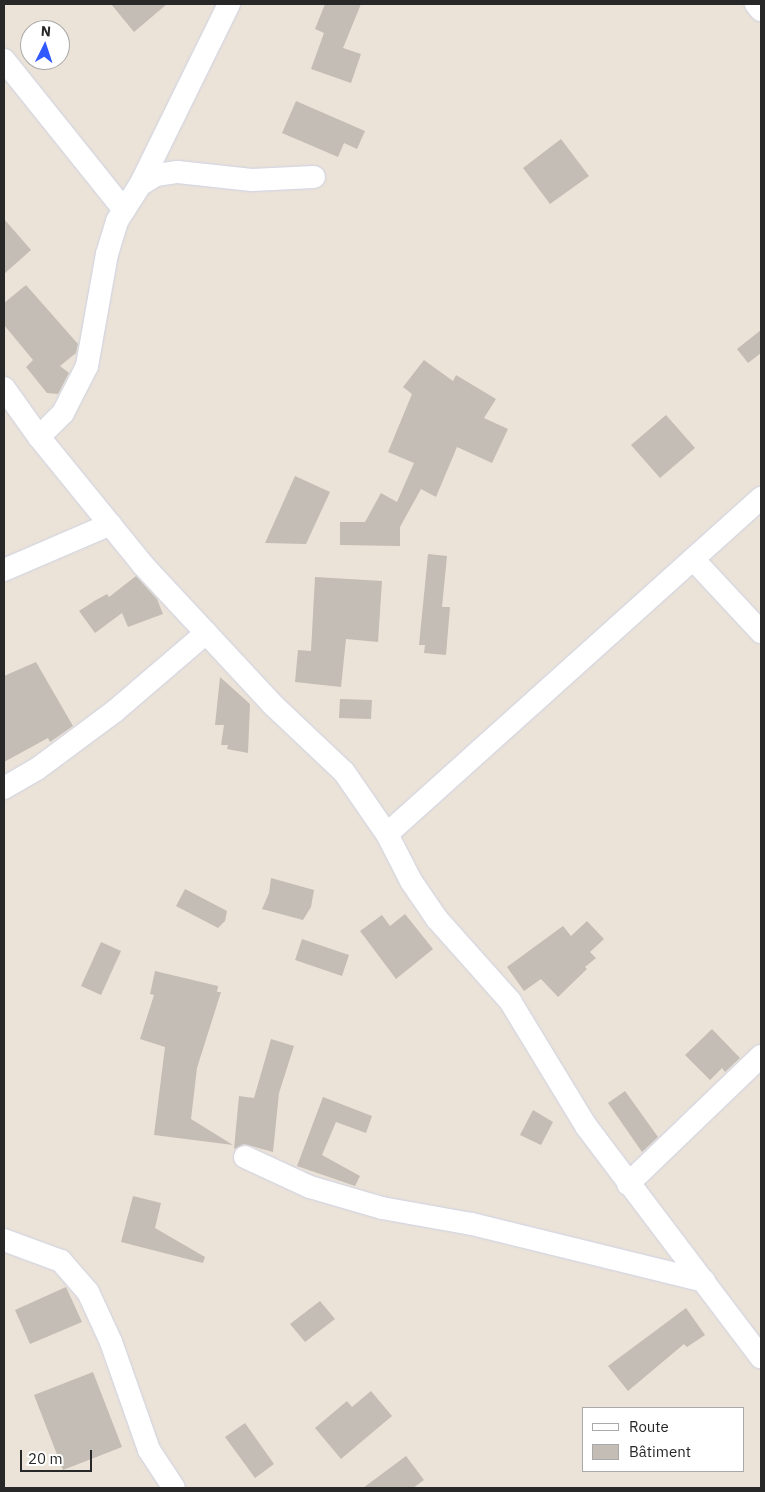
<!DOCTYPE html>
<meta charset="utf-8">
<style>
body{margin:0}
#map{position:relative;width:765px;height:1492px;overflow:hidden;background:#ece3d8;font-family:"IBM Plex Sans",sans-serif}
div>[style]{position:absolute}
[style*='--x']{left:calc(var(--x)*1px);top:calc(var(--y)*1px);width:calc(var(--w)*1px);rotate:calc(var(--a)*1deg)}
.building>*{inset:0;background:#c3bdb5}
.roads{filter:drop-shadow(0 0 1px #cdd1e3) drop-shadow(0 0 1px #cdd1e3)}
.minor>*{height:22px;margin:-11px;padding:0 11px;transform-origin:11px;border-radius:11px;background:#fff}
span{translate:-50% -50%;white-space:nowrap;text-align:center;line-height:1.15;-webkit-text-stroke:4px #fff;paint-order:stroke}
.frame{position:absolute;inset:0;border:5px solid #282828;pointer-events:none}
.legend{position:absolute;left:582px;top:1407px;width:162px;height:65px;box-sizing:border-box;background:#fff;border:1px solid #a9a9a9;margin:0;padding:6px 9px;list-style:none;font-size:15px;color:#282828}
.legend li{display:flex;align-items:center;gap:10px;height:25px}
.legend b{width:25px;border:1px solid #a9a9a9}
.north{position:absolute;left:20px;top:20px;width:50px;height:50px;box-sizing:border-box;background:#fff;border:1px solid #a9a9a9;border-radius:50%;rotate:4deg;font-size:14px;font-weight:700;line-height:20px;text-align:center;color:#282828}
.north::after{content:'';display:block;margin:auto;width:18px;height:22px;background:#3259ff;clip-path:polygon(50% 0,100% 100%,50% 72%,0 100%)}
.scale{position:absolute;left:20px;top:1450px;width:72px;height:22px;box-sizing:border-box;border:2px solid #282828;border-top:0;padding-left:6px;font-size:15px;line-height:18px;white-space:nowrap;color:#282828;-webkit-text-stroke:4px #fff;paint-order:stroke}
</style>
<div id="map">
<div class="building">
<i style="clip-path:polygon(111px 4px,167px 4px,134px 32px)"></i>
<i style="clip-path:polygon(325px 4px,361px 4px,343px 48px,361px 54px,351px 83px,311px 69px,324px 33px,315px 29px)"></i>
<i style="clip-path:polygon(296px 101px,365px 131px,357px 149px,344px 143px,338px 157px,282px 133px)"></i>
<i style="clip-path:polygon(561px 139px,589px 176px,550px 204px,523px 168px)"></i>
<i style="clip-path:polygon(4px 219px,31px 250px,4px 274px)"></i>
<i style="clip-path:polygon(26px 285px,78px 344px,76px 353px,60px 366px,69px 373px,58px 394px,47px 393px,26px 367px,33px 360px,4px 325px,4px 303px)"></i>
<i style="clip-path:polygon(761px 330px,761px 353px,748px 363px,737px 349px)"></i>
<i style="clip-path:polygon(424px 360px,453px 381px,456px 375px,496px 399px,484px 418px,508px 429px,492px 463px,457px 447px,436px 497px,421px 489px,400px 527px,400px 546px,340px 545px,340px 522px,365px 522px,381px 493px,397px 502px,414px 463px,388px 452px,412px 394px,403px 387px)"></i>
<i style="clip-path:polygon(666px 415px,695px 448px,660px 478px,631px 445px)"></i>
<i style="clip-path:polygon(295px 476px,330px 492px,306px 544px,265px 543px)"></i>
<i style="clip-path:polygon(428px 554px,447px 556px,442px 607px,450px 607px,446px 655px,424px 653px,425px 645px,419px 645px)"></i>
<i style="clip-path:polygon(136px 576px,157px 599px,163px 614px,128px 627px,122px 613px,95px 633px,79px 611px,96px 600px,107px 594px,109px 597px)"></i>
<i style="clip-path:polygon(315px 577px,382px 581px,378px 642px,346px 639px,341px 687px,295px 682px,298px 650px,311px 651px)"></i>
<i style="clip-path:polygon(36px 662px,73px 726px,50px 742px,48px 738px,4px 762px,4px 676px)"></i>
<i style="clip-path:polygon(220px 677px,250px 704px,248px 753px,227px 749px,228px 745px,221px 745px,224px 725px,215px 725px)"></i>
<i style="clip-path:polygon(340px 699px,372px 700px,371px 719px,339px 718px)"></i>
<i style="clip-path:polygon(271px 878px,314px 890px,311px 907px,303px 920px,262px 909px,269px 893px)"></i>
<i style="clip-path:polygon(185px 889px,227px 911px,225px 921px,218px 928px,176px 906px)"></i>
<i style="clip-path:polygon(405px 914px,433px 949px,396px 979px,360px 931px,382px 915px,390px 926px)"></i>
<i style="clip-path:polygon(587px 921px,604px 939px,590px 952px,596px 958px,585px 967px,587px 969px,558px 997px,541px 979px,524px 991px,507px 967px,563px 926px,571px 936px)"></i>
<i style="clip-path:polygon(302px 939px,349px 955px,342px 976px,295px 960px)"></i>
<i style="clip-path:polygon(101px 942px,121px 951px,101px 995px,81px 986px)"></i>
<i style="clip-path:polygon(155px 971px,218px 986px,217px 992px,221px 992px,197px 1068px,191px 1119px,233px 1145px,154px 1135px,165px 1047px,140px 1039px,154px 995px,150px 994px)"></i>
<i style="clip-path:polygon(712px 1029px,740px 1058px,725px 1072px,722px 1068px,710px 1080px,685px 1055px)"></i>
<i style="clip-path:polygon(271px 1039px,294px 1046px,279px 1093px,273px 1152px,244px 1144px,234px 1149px,239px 1096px,254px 1098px)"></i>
<i style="clip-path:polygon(625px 1091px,658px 1137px,642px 1152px,608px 1103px)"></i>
<i style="clip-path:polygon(323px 1097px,372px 1116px,366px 1133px,336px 1122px,322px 1155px,360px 1176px,355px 1186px,297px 1166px)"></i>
<i style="clip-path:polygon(533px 1110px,553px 1122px,541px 1145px,520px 1135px)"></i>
<i style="clip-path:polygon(133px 1196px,161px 1203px,155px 1228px,205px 1257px,203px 1263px,121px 1242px)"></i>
<i style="clip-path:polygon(66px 1287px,82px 1322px,30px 1344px,15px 1310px)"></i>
<i style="clip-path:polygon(320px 1301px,335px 1319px,305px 1342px,290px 1324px)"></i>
<i style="clip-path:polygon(686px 1308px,705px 1335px,687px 1347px,684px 1344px,628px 1391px,608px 1366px)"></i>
<i style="clip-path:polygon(93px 1372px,122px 1447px,63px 1470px,34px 1395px)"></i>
<i style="clip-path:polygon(371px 1391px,392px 1416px,341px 1459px,315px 1428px,347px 1401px,352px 1407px)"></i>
<i style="clip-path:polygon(245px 1423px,274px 1464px,255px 1478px,225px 1437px)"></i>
<i style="clip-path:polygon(406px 1456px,424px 1480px,413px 1488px,363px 1488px)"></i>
</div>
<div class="roads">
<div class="minor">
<i style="--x:756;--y:4;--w:8;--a:50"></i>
<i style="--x:4;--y:60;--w:192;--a:51.3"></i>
<i style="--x:140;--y:185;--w:202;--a:-63.8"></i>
<i style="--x:4;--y:388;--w:60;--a:54.5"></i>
<i style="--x:39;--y:437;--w:165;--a:50.9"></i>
<i style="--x:143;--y:565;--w:190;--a:47.1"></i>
<i style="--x:272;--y:704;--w:99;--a:43.4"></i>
<i style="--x:344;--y:772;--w:75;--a:55.3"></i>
<i style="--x:387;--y:834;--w:53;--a:62.9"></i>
<i style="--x:411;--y:881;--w:46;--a:55.6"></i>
<i style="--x:437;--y:919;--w:110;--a:48.3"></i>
<i style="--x:510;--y:1001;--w:146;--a:58.7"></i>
<i style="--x:586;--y:1126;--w:290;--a:52.9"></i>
<i style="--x:39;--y:437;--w:34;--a:-45"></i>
<i style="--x:63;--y:413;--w:53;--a:-62.9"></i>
<i style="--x:87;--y:366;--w:114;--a:-79.9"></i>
<i style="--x:107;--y:254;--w:34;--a:-73"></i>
<i style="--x:117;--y:221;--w:43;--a:-57.4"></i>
<i style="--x:140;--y:185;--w:19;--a:-32"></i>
<i style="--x:156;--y:175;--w:22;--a:-8"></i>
<i style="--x:178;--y:172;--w:74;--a:6.2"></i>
<i style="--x:252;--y:180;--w:62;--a:-2.8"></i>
<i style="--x:693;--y:559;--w:100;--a:47"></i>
<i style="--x:4;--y:570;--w:116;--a:-23.3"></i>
<i style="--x:4;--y:788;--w:38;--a:-30"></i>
<i style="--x:37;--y:769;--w:97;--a:-36.6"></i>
<i style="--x:115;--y:711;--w:120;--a:-40.6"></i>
<i style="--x:387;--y:834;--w:503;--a:-41.94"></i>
<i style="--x:245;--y:1157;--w:72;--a:24.8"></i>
<i style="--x:310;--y:1187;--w:75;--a:16.3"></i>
<i style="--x:382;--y:1208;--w:91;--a:10.1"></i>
<i style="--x:472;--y:1224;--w:239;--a:13.8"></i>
<i style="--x:628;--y:1184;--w:185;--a:-43.9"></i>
<i style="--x:4;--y:1240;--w:61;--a:20.2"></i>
<i style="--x:61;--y:1261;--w:41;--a:48.9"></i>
<i style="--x:88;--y:1292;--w:55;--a:65.3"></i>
<i style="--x:111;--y:1342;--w:114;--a:70.6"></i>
<i style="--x:149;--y:1450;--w:45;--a:56.7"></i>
</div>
</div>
<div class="frame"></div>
<ul class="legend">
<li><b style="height:6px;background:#fff"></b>Route</li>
<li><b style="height:14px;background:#c3bdb5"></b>Bâtiment</li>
</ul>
<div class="north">N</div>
<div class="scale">20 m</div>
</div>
